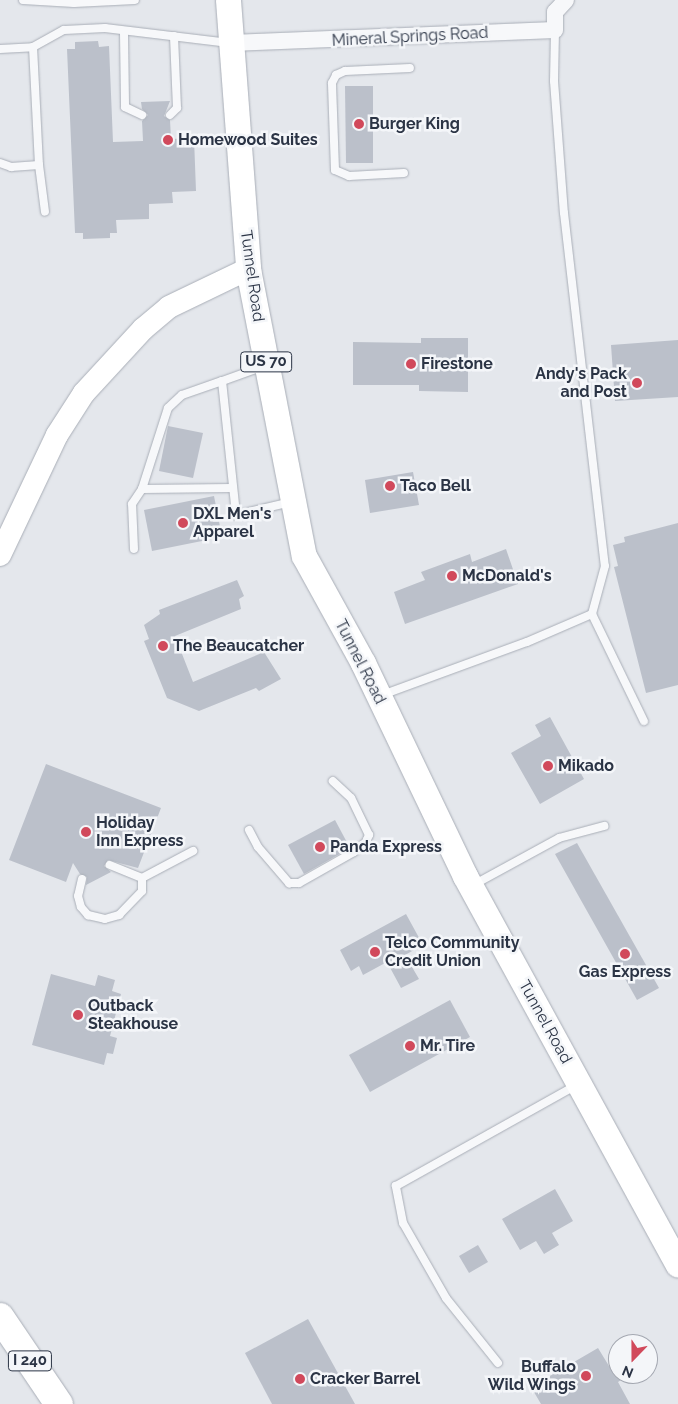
<!DOCTYPE html>
<style>
body{margin:0}
#map{position:relative;width:678px;height:1404px;overflow:hidden;background:#e4e7ec;font-family:Raleway,sans-serif}
div>[style]{position:absolute}
[style*='--x']{left:calc(var(--x)*1px);top:calc(var(--y)*1px);width:calc(var(--w)*1px);rotate:calc(var(--a)*1deg)}
.building>*{inset:0;background:#bbc0ca}
.roads{filter:drop-shadow(0 0 1px #a9aeb7) drop-shadow(0 0 1px #a9aeb7)}
.service>*{height:8px;margin:-4px;padding:0 4px;transform-origin:4px;border-radius:4px;background:#f7f8fa}
.minor>*{height:16px;margin:-8px;padding:0 8px;transform-origin:8px;border-radius:8px;background:#f7f8fa}
.secondary>*{height:22px;margin:-11px;padding:0 11px;transform-origin:11px;border-radius:11px;background:#fff}
.primary>*{height:25px;margin:-12.5px;padding:0 12.5px;transform-origin:12.5px;border-radius:12.5px;background:#fff}
.motorway>*{height:28px;margin:-14px;padding:0 14px;transform-origin:14px;border-radius:14px;background:#fff}
.dots>*{width:14px;height:14px;translate:-50% -50%;box-sizing:border-box;border:2px solid #f4f6f9;border-radius:50%}
span{translate:-50% -50%;white-space:nowrap;text-align:center;line-height:1.15;-webkit-text-stroke:5px #f4f6f9;paint-order:stroke}
.shield-label span{padding:1px 4px;background:#f4f6f9;border:1px solid;border-radius:4px;-webkit-text-stroke-width:0}
.shield-label{font-size:15px;color:#2b3445;font-weight:700}
.street-label{font-size:16px;color:#2b3445}
.poi-label{font-size:16px;color:#2b3445;font-weight:700}
.left{translate:0 -50%;text-align:left}
.right{translate:-100% -50%;text-align:right}
.north{position:absolute;left:608px;top:1334px;width:50px;height:50px;box-sizing:border-box;background:#f4f6f9;border:1px solid #a4a8b1;border-radius:50%;rotate:202deg;font-size:14px;font-weight:700;line-height:20px;text-align:center;color:#2b3445}
.north::after{content:'';display:block;margin:auto;width:18px;height:22px;background:#d1495b;clip-path:polygon(50% 0,100% 100%,50% 72%,0 100%)}
</style>
<div id="map">
<div class="building">
<i style="clip-path:polygon(98px 41px,99px 47px,109px 46px,113px 142px,143px 141px,142px 121px,148px 115px,142px 109px,141px 102px,170px 101px,164px 116px,170px 120px,171px 139px,194px 138px,196px 191px,172px 192px,173px 203px,149px 204px,149px 219px,116px 220px,117px 233px,110px 233px,110px 238px,83px 239px,83px 233px,75px 233px,67px 49px,75px 49px,75px 42px)"></i>
<i style="clip-path:polygon(345px 86px,373px 86px,373px 163px,346px 163px)"></i>
<i style="clip-path:polygon(421px 338px,468px 338px,468px 392px,419px 391px,419px 385px,353px 385px,353px 342px,421px 343px)"></i>
<i style="clip-path:polygon(678px 340px,678px 397px,615px 401px,611px 345px)"></i>
<i style="clip-path:polygon(168px 426px,203px 433px,193px 478px,159px 471px)"></i>
<i style="clip-path:polygon(413px 472px,419px 505px,370px 513px,365px 480px)"></i>
<i style="clip-path:polygon(214px 496px,222px 537px,152px 551px,144px 510px)"></i>
<i style="clip-path:polygon(678px 523px,678px 685px,646px 693px,614px 567px,618px 566px,613px 545px,625px 542px,624px 537px)"></i>
<i style="clip-path:polygon(506px 549px,518px 584px,405px 624px,394px 592px,425px 580px,421px 572px,470px 554px,472px 562px)"></i>
<i style="clip-path:polygon(237px 580px,244px 596px,239px 599px,241px 609px,175px 636px,193px 682px,264px 652px,281px 679px,259px 691px,256px 688px,199px 711px,167px 698px,144px 641px,149px 639px,144px 625px,160px 614px,159px 610px)"></i>
<i style="clip-path:polygon(550px 717px,584px 779px,540px 804px,511px 753px,541px 736px,535px 725px)"></i>
<i style="clip-path:polygon(46px 764px,161px 808px,138px 868px,108px 860px,104px 866px,111px 872px,86px 885px,87px 877px,80px 874px,73px 863px,66px 882px,9px 860px)"></i>
<i style="clip-path:polygon(335px 820px,350px 848px,304px 874px,288px 845px)"></i>
<i style="clip-path:polygon(577px 843px,659px 988px,637px 1000px,555px 854px)"></i>
<i style="clip-path:polygon(406px 914px,423px 945px,405px 955px,419px 979px,401px 988px,387px 962px,363px 975px,359px 966px,351px 971px,340px 950px)"></i>
<i style="clip-path:polygon(51px 974px,95px 986px,98px 975px,115px 980px,112px 991px,121px 994px,110px 1036px,117px 1038px,113px 1054px,107px 1053px,104px 1065px,32px 1045px)"></i>
<i style="clip-path:polygon(450px 1000px,470px 1037px,370px 1092px,349px 1055px)"></i>
<i style="clip-path:polygon(555px 1189px,573px 1221px,552px 1233px,559px 1245px,544px 1254px,536px 1241px,520px 1250px,502px 1219px)"></i>
<i style="clip-path:polygon(478px 1245px,488px 1262px,469px 1273px,459px 1256px)"></i>
<i style="clip-path:polygon(308px 1319px,355px 1404px,272px 1404px,245px 1353px)"></i>
<i style="clip-path:polygon(598px 1348px,609px 1366px,615px 1363px,618px 1374px,624px 1378px,618px 1382px,630px 1404px,541px 1404px,531px 1387px)"></i>
</div>
<div class="roads">
<div class="service">
<i style="--x:23;--y:0;--w:51;--a:3.4"></i>
<i style="--x:74;--y:3;--w:61;--a:-2.8"></i>
<i style="--x:555;--y:30;--w:51;--a:91.1"></i>
<i style="--x:554;--y:81;--w:132;--a:85.7"></i>
<i style="--x:564;--y:213;--w:355;--a:83.4"></i>
<i style="--x:605;--y:566;--w:50;--a:105.2"></i>
<i style="--x:592;--y:614;--w:119;--a:64.1"></i>
<i style="--x:124;--y:33;--w:74;--a:89.2"></i>
<i style="--x:125;--y:107;--w:19;--a:25"></i>
<i style="--x:33;--y:47;--w:118;--a:87.1"></i>
<i style="--x:0;--y:49;--w:33;--a:-3"></i>
<i style="--x:33;--y:47;--w:35;--a:-29"></i>
<i style="--x:64;--y:30;--w:41;--a:-2.8"></i>
<i style="--x:105;--y:28;--w:125;--a:6.9"></i>
<i style="--x:170;--y:115;--w:10;--a:-45"></i>
<i style="--x:177;--y:108;--w:72;--a:-92.4"></i>
<i style="--x:0;--y:163;--w:12;--a:20"></i>
<i style="--x:11;--y:167;--w:28;--a:-4"></i>
<i style="--x:39;--y:165;--w:47;--a:82.7"></i>
<i style="--x:404;--y:173;--w:55;--a:176.9"></i>
<i style="--x:349;--y:176;--w:15;--a:-157"></i>
<i style="--x:335;--y:170;--w:87;--a:-92"></i>
<i style="--x:332;--y:83;--w:9;--a:-63"></i>
<i style="--x:336;--y:75;--w:10;--a:-24"></i>
<i style="--x:345;--y:71;--w:65;--a:-2.6"></i>
<i style="--x:264;--y:366;--w:45;--a:160.3"></i>
<i style="--x:222;--y:381;--w:135;--a:84"></i>
<i style="--x:236;--y:515;--w:57;--a:-13.3"></i>
<i style="--x:142;--y:489;--w:90;--a:-0.6"></i>
<i style="--x:134;--y:549;--w:45;--a:-92.5"></i>
<i style="--x:132;--y:504;--w:18;--a:-56"></i>
<i style="--x:142;--y:489;--w:85;--a:-72.2"></i>
<i style="--x:168;--y:408;--w:19;--a:-43"></i>
<i style="--x:182;--y:395;--w:42;--a:-19.3"></i>
<i style="--x:382;--y:695;--w:154;--a:-20.1"></i>
<i style="--x:527;--y:642;--w:71;--a:-23.3"></i>
<i style="--x:249;--y:830;--w:19;--a:62"></i>
<i style="--x:258;--y:847;--w:48;--a:49.3"></i>
<i style="--x:289;--y:883;--w:10;--a:0"></i>
<i style="--x:299;--y:883;--w:63;--a:-29.4"></i>
<i style="--x:354;--y:852;--w:16;--a:-40"></i>
<i style="--x:366;--y:842;--w:8;--a:-67"></i>
<i style="--x:369;--y:835;--w:41;--a:-115.9"></i>
<i style="--x:351;--y:798;--w:25;--a:-137"></i>
<i style="--x:142;--y:878;--w:58;--a:-27.9"></i>
<i style="--x:82;--y:879;--w:17;--a:103"></i>
<i style="--x:78;--y:896;--w:11;--a:75"></i>
<i style="--x:81;--y:907;--w:11;--a:49"></i>
<i style="--x:88;--y:915;--w:17;--a:13"></i>
<i style="--x:105;--y:919;--w:15;--a:-16"></i>
<i style="--x:119;--y:915;--w:33;--a:-46"></i>
<i style="--x:142;--y:891;--w:13;--a:-90"></i>
<i style="--x:142;--y:878;--w:35;--a:-158"></i>
<i style="--x:475;--y:884;--w:96;--a:-28.7"></i>
<i style="--x:559;--y:838;--w:47;--a:-14.9"></i>
<i style="--x:498;--y:1363;--w:83;--a:-128.7"></i>
<i style="--x:446;--y:1298;--w:86;--a:-119.8"></i>
<i style="--x:403;--y:1223;--w:38;--a:-101"></i>
<i style="--x:396;--y:1186;--w:207;--a:-29.2"></i>
</div>
<div class="minor">
<i style="--x:231;--y:43;--w:324;--a:-2.3"></i>
<i style="--x:555;--y:30;--w:18;--a:-90"></i>
<i style="--x:555;--y:12;--w:16;--a:-47"></i>
</div>
<div class="secondary">
<i style="--x:0;--y:555;--w:133;--a:-64.6"></i>
<i style="--x:57;--y:435;--w:50;--a:-57.3"></i>
<i style="--x:84;--y:393;--w:87;--a:-47.3"></i>
<i style="--x:143;--y:329;--w:34;--a:-40"></i>
<i style="--x:169;--y:307;--w:88;--a:-25.7"></i>
</div>
<div class="primary">
<i style="--x:228;--y:0;--w:270;--a:85.7"></i>
<i style="--x:248;--y:269;--w:292;--a:79"></i>
<i style="--x:304;--y:556;--w:122;--a:61.1"></i>
<i style="--x:363;--y:663;--w:236;--a:64.4"></i>
<i style="--x:465;--y:876;--w:443;--a:61.3"></i>
</div>
<div class="motorway">
<i style="--x:0;--y:1317;--w:105;--a:55.9"></i>
</div>
</div>
<div class="dots">
<i style="left:359px;top:124px;background:#d1495b"></i>
<i style="left:168px;top:140px;background:#d1495b"></i>
<i style="left:411px;top:364px;background:#d1495b"></i>
<i style="left:637px;top:383px;background:#d1495b"></i>
<i style="left:390px;top:486px;background:#d1495b"></i>
<i style="left:183px;top:523px;background:#d1495b"></i>
<i style="left:452px;top:576px;background:#d1495b"></i>
<i style="left:163px;top:646px;background:#d1495b"></i>
<i style="left:548px;top:766px;background:#d1495b"></i>
<i style="left:86px;top:832px;background:#d1495b"></i>
<i style="left:320px;top:847px;background:#d1495b"></i>
<i style="left:375px;top:952px;background:#d1495b"></i>
<i style="left:625px;top:954px;background:#d1495b"></i>
<i style="left:78px;top:1015px;background:#d1495b"></i>
<i style="left:410px;top:1046px;background:#d1495b"></i>
<i style="left:586px;top:1376px;background:#d1495b"></i>
<i style="left:300px;top:1379px;background:#d1495b"></i>
</div>
<div class="shield-label">
<span style="left:266px;top:362px">US 70</span>
<span style="left:30px;top:1361px">I 240</span>
</div>
<div class="street-label">
<span style="left:410px;top:37px;rotate:-3deg">Mineral Springs Road</span>
<span style="left:252px;top:276px;rotate:82deg">Tunnel Road</span>
<span style="left:360px;top:662px;rotate:63deg">Tunnel Road</span>
<span style="left:545px;top:1022px;rotate:61deg">Tunnel Road</span>
</div>
<div class="poi-label">
<span class="left" style="left:369px;top:124px">Burger King</span>
<span class="left" style="left:178px;top:140px">Homewood Suites</span>
<span class="left" style="left:421px;top:364px">Firestone</span>
<span class="right" style="left:627px;top:383px">Andy's Pack<br>and Post</span>
<span class="left" style="left:400px;top:486px">Taco Bell</span>
<span class="left" style="left:193px;top:523px">DXL Men's<br>Apparel</span>
<span class="left" style="left:462px;top:576px">McDonald's</span>
<span class="left" style="left:173px;top:646px">The Beaucatcher</span>
<span class="left" style="left:558px;top:766px">Mikado</span>
<span class="left" style="left:96px;top:832px">Holiday<br>Inn Express</span>
<span class="left" style="left:330px;top:847px">Panda Express</span>
<span class="left" style="left:385px;top:952px">Telco Community<br>Credit Union</span>
<span style="left:625px;top:972px">Gas Express</span>
<span class="left" style="left:88px;top:1015px">Outback<br>Steakhouse</span>
<span class="left" style="left:420px;top:1046px">Mr. Tire</span>
<span class="right" style="left:576px;top:1376px">Buffalo<br>Wild Wings</span>
<span class="left" style="left:310px;top:1379px">Cracker Barrel</span>
</div>
<div class="north">N</div>
</div>
